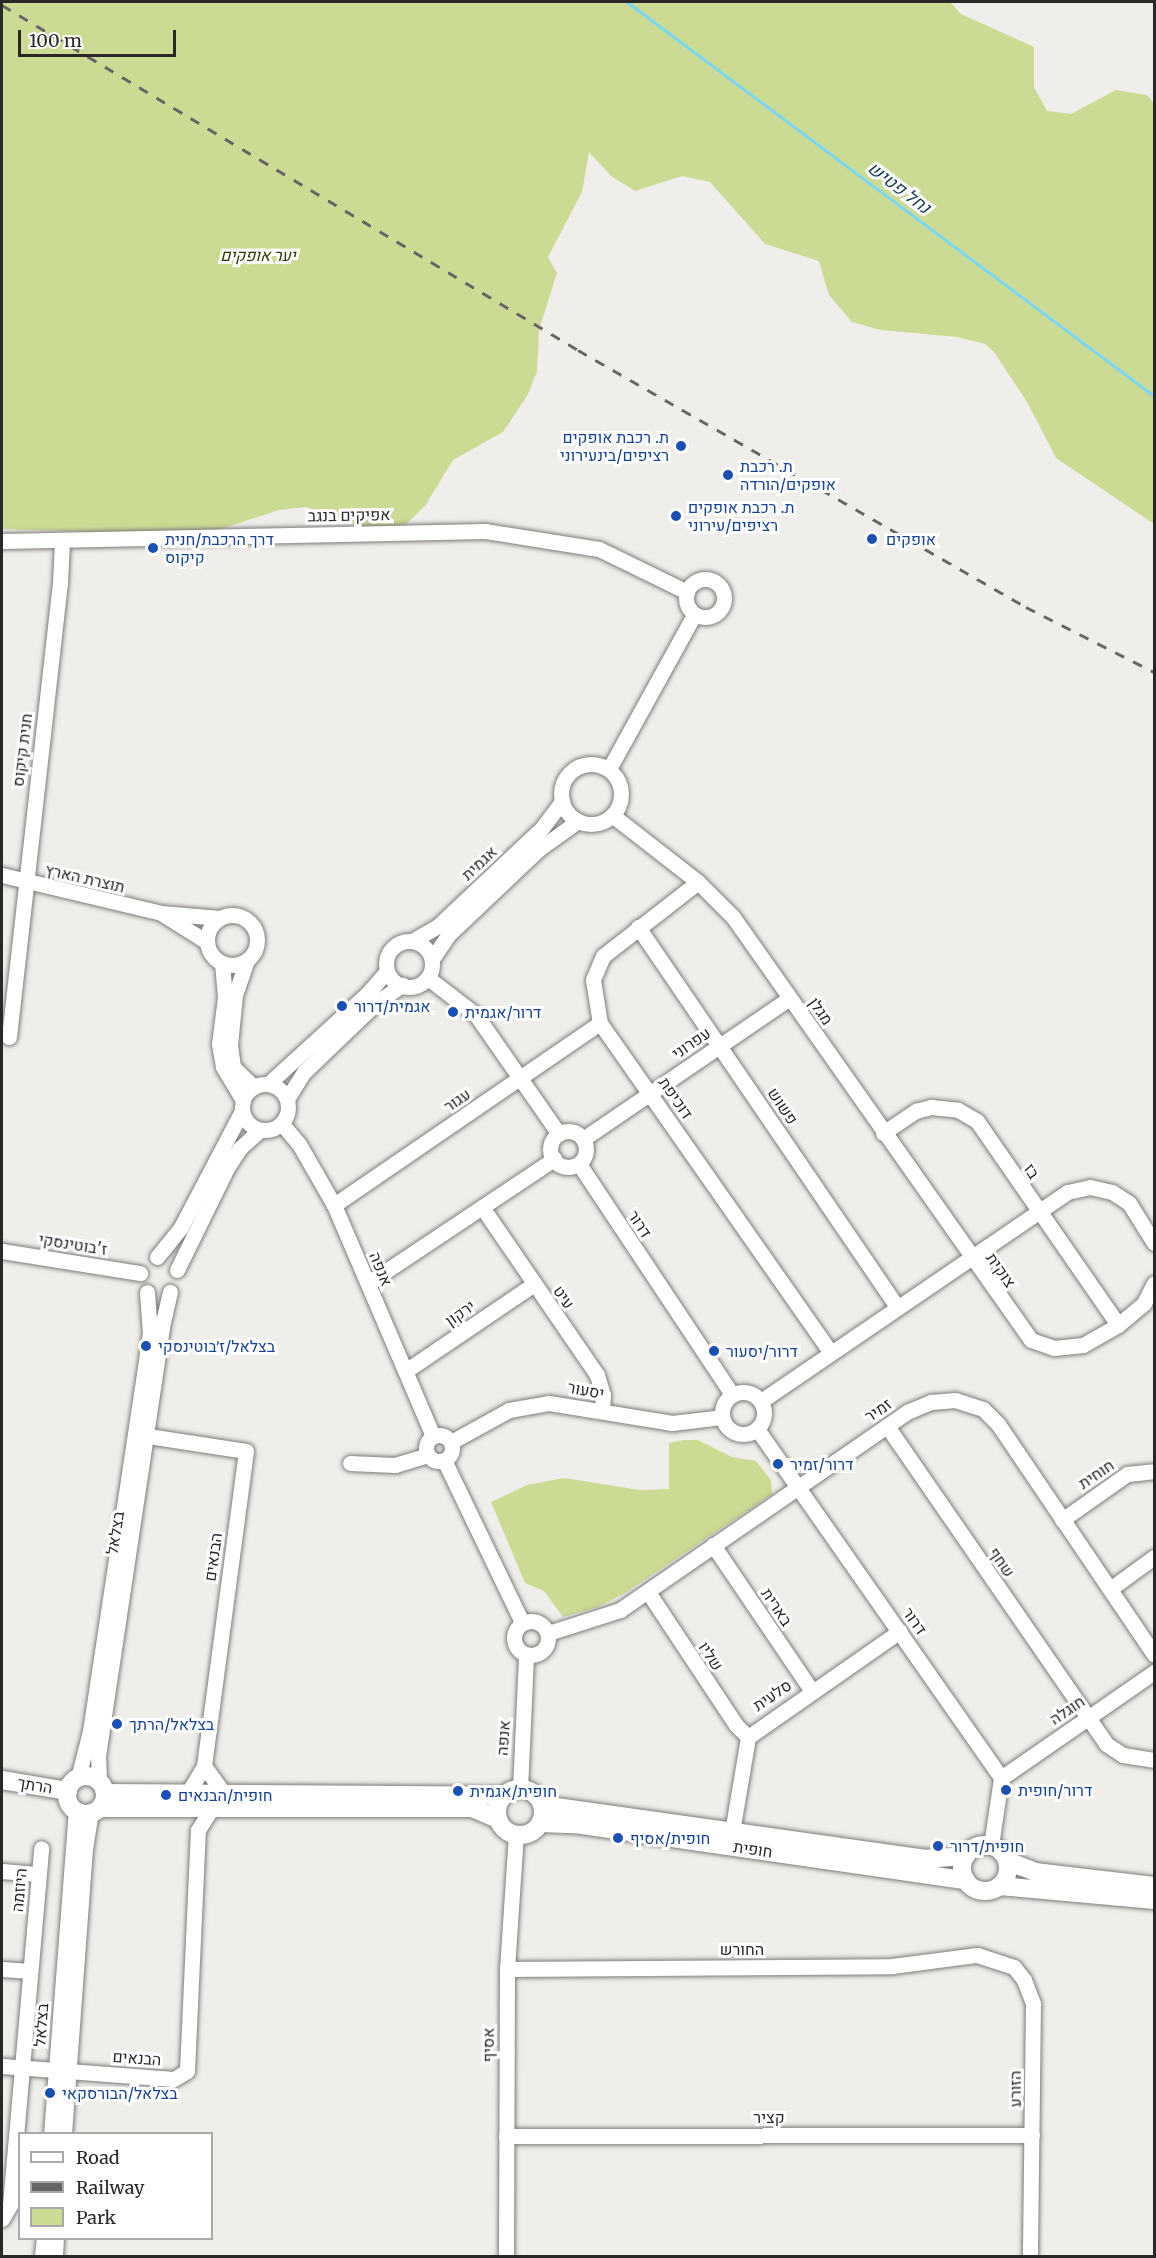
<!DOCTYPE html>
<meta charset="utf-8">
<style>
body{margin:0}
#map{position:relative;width:1156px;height:2258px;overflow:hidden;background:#f0eeeb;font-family:Merriweather,Heebo,serif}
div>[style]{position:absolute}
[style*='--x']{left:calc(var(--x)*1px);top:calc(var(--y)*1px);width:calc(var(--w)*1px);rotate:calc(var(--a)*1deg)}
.green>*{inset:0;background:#ccdb94}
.stream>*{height:3px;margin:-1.5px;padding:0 1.5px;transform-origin:1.5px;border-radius:1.5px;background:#7bd7f4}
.roads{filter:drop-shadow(0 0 2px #7e7c7a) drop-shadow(0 0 2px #7e7c7a)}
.minor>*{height:15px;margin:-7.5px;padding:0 7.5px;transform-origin:7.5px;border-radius:7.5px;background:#fff}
.minor>.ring{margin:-7.5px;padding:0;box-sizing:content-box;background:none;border:15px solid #fff;border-radius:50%}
.major>*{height:18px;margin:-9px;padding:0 9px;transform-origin:9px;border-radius:9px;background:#fff}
.major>.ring{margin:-9px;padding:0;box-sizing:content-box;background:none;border:18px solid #fff;border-radius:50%}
.rail>*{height:3px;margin-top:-1.5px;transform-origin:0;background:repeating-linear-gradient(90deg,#686665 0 10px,transparent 0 20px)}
.dots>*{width:16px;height:16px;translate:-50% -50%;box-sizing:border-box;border:3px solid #fff;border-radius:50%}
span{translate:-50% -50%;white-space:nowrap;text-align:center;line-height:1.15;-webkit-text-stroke:6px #fff;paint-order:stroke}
.park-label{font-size:16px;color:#2f3600;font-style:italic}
.transit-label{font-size:16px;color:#164399}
.right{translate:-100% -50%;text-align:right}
.left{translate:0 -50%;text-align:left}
.street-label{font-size:16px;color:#292827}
.water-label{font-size:18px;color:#143e4b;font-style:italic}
.frame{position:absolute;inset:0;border:3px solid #292827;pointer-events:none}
.legend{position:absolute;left:18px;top:2132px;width:195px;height:108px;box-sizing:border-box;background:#fff;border:2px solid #a9a9a9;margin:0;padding:8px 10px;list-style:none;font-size:18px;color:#292827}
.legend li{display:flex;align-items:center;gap:12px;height:30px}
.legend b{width:30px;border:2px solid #a9a9a9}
.scale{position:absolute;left:18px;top:30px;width:158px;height:27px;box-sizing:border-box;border:3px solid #292827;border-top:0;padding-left:8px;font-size:18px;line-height:21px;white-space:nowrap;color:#292827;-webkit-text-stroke:4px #fff;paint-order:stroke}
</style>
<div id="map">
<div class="green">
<i style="clip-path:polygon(2px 2px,950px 2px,961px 14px,1034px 47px,1034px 87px,1047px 111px,1071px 114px,1116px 90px,1147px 95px,1154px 103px,1154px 524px,1056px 458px,1027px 402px,994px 352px,985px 344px,957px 337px,881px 330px,852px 322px,829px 295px,819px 261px,765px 244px,710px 182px,682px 176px,635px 191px,611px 176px,589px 152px,582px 192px,548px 257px,557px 273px,539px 330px,537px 372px,527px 396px,503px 432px,453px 460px,425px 506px,403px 527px,375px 532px,306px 507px,279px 510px,203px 535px,2px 529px)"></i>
<i style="clip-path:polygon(684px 1440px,698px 1440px,732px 1457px,756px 1461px,771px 1480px,772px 1494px,625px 1593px,598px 1607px,563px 1617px,544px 1591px,525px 1583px,491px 1502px,527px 1485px,564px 1478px,640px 1490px,669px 1489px,669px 1443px)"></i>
</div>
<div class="stream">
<i style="--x:627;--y:2;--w:658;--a:36.78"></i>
</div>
<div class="roads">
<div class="minor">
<i style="--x:2;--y:541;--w:483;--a:-1.2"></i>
<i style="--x:485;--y:531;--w:115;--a:9"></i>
<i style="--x:599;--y:549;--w:98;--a:26"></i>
<i class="ring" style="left:686px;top:579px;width:23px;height:23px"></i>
<i class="ring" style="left:561px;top:764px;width:45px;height:45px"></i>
<i style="--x:609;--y:769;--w:176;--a:-61.1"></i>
<i style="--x:612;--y:815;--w:109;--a:37.9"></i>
<i style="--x:698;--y:882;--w:49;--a:45"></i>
<i style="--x:733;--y:917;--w:517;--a:54.84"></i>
<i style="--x:1031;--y:1340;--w:24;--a:19"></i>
<i style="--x:1054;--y:1348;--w:29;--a:-6"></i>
<i style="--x:1083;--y:1345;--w:40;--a:-29.7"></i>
<i style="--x:1118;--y:1325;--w:34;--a:-40"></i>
<i style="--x:1144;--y:1303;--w:22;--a:-63"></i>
<i style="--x:2;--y:875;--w:163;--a:13.4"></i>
<i style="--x:161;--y:913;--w:59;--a:4.8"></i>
<i style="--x:698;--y:882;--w:120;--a:142.1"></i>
<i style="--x:603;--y:956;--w:26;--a:113"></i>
<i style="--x:593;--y:980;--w:44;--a:80.8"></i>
<i style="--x:600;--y:1023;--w:401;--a:55"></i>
<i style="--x:164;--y:915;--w:51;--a:32.1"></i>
<i class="ring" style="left:207px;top:915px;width:35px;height:35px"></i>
<i style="--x:638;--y:927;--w:460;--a:55.7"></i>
<i style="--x:412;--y:941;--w:30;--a:-30"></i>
<i style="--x:438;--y:926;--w:143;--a:-43.3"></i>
<i style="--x:542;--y:828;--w:34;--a:-53"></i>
<i class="ring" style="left:386px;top:941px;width:31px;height:31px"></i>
<i style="--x:432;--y:959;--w:29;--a:-56"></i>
<i style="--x:448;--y:935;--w:125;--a:-43.4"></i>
<i style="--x:539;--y:849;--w:48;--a:-35.7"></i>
<i style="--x:247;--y:960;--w:37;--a:109"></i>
<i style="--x:235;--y:995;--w:50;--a:95.7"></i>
<i style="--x:230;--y:1045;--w:22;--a:82"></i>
<i style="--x:233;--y:1067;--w:29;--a:44"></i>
<i style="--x:222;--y:963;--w:34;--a:85"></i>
<i style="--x:225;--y:997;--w:47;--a:97.3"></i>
<i style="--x:219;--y:1044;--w:23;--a:80"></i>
<i style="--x:223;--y:1067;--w:39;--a:59"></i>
<i style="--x:428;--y:978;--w:61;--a:37.6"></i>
<i style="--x:476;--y:1015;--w:145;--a:55.1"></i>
<i style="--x:9;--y:1037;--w:457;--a:-83.6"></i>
<i style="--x:60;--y:583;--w:43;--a:-87.3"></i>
<i class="ring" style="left:242px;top:1084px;width:31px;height:31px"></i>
<i style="--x:268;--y:1084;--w:134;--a:-42.3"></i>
<i style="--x:367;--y:994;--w:30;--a:-49"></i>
<i style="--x:287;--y:1099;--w:32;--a:-58"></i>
<i style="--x:304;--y:1072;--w:100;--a:-43.8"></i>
<i style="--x:376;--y:1003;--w:32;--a:-35"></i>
<i style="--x:282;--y:1124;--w:26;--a:50"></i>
<i style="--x:299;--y:1144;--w:70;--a:60.2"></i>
<i style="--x:334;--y:1205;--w:251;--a:66.8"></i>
<i class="ring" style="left:550px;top:1131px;width:21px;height:21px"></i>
<i style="--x:883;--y:1133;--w:40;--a:-34"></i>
<i style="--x:916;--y:1111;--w:16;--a:-15"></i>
<i style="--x:931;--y:1107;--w:27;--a:6"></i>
<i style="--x:958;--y:1110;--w:22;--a:30"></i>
<i style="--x:977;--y:1121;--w:248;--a:55.3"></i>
<i style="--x:583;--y:1139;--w:250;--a:-34.3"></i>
<i style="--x:579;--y:1164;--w:276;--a:56.4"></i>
<i style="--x:334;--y:1205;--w:322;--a:-34.4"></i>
<i style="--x:482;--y:1207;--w:204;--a:55.6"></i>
<i style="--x:597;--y:1375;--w:21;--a:73"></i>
<i style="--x:603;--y:1395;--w:16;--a:94"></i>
<i style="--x:2;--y:1251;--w:140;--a:9.1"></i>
<i style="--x:157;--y:1257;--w:38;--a:-51"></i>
<i style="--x:181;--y:1227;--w:131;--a:-62.3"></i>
<i style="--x:177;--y:1270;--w:114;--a:-63.9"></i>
<i style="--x:227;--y:1168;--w:24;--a:-57"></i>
<i style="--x:240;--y:1148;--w:27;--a:-42"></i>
<i style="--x:368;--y:1283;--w:224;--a:-33.7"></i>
<i style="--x:407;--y:1370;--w:153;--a:-34.1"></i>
<i class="ring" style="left:722px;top:1392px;width:27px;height:27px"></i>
<i style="--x:761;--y:1401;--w:371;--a:-34.3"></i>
<i style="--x:1067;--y:1192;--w:24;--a:-12"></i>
<i style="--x:1090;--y:1187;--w:23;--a:13"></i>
<i style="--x:1112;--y:1192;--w:20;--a:33"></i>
<i style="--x:1129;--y:1203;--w:47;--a:58"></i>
<i style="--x:887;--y:1426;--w:386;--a:55.4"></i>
<i style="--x:1106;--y:1744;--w:20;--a:33"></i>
<i style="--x:1123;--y:1755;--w:31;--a:9"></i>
<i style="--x:757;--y:1429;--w:426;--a:55"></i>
<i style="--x:1001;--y:1778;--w:69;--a:98.4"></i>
<i class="ring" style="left:426px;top:1435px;width:11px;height:11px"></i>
<i style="--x:148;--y:1436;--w:99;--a:8.7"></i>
<i style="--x:246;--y:1451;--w:318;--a:97.6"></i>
<i style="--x:204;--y:1766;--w:33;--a:121"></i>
<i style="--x:451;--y:1442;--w:66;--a:-28.9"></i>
<i style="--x:509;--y:1410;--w:41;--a:-9.9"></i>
<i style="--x:549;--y:1403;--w:125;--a:9.2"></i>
<i style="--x:672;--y:1423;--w:50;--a:-6.8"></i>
<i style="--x:444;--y:1460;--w:180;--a:64.3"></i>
<i style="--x:350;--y:1463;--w:45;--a:2.5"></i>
<i style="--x:395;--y:1465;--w:34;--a:-17"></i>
<i style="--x:1062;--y:1520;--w:80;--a:-35.3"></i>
<i style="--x:1127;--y:1474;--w:27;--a:-6"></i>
<i style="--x:713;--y:1545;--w:175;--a:55.9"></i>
<i style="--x:1110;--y:1589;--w:54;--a:-36"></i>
<i style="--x:648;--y:1592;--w:159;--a:56.5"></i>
<i style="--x:736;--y:1725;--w:17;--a:45"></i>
<i class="ring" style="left:514px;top:1621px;width:19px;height:19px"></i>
<i style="--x:548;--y:1633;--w:76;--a:-17.7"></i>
<i style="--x:620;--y:1610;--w:349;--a:-34.6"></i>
<i style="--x:907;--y:1412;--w:26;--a:-23"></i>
<i style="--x:931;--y:1402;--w:24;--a:-5"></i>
<i style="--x:955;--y:1400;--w:29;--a:18"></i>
<i style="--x:983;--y:1409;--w:21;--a:45"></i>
<i style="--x:998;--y:1424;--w:278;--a:55.9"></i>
<i style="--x:204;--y:1766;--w:34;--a:54"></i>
<i style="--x:78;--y:1778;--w:49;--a:-75.7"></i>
<i style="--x:90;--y:1731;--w:367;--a:-81.4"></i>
<i style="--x:145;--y:1368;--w:34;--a:-82"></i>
<i style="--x:150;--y:1334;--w:42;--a:-94.1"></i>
<i style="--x:1001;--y:1778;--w:186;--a:-34.7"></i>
<i style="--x:99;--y:1781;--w:25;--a:-92"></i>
<i style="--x:98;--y:1756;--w:439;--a:-81.5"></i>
<i style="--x:163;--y:1322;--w:31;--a:-77"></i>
<i style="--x:520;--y:1789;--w:134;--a:-87.4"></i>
<i style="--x:732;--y:1832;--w:96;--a:-80.4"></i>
<i style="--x:748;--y:1737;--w:185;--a:-34.9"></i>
<i style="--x:2;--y:1871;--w:37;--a:5"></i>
<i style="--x:2;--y:1969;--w:28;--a:4"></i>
<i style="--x:507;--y:1969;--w:385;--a:-0.4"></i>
<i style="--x:892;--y:1966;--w:86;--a:-7.4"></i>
<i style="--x:977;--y:1955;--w:39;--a:18"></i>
<i style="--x:1014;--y:1967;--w:16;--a:52"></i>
<i style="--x:1024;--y:1980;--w:26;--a:69"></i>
<i style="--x:1033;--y:2004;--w:252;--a:90.7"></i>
<i style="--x:2;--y:2066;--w:172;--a:4.3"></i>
<i style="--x:174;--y:2079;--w:15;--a:-32"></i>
<i style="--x:187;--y:2071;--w:241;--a:-87.4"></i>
<i style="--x:198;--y:1830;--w:26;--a:-58"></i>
<i style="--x:51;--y:2134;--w:324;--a:-85.6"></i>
<i style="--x:64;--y:2134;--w:286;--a:-85.8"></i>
<i style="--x:85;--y:1849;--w:36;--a:-81"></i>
<i style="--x:506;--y:2136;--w:526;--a:-0.11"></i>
<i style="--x:2;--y:2219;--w:16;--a:-60"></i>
<i style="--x:10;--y:2205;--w:358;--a:-85"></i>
<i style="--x:42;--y:2256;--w:18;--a:-84"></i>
<i style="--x:55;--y:2256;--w:18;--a:-87"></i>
<i style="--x:506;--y:2256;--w:287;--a:-89.8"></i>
<i style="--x:507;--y:1969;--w:134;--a:-86.2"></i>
</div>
<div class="major">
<i class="ring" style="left:67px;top:1776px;width:20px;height:20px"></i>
<i style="--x:2;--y:1780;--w:67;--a:9.5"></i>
<i class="ring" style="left:497px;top:1789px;width:28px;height:28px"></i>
<i style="--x:105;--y:1793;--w:398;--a:0.4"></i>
<i style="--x:542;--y:1805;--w:386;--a:8"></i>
<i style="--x:924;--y:1859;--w:42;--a:-4.1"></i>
<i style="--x:100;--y:1808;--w:372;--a:0"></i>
<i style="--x:472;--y:1808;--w:28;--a:23"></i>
<i style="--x:540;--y:1823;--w:35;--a:2"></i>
<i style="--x:575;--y:1824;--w:395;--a:8.2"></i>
<i class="ring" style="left:962px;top:1845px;width:28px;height:28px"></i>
<i style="--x:1007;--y:1861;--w:30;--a:21"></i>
<i style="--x:1035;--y:1872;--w:120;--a:6.7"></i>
<i style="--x:1000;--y:1886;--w:155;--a:5.2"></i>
</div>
</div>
<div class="rail">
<i style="--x:2;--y:5;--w:671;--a:30.92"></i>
<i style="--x:578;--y:350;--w:516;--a:29.84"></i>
<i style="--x:1026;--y:607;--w:144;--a:26.9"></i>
</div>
<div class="dots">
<i style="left:681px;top:446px;background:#1a4fb4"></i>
<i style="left:728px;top:475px;background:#1a4fb4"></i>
<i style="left:676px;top:516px;background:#1a4fb4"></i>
<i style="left:872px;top:539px;background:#1a4fb4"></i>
<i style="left:153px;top:548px;background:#1a4fb4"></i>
<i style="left:342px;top:1006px;background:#1a4fb4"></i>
<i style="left:453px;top:1012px;background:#1a4fb4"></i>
<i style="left:146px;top:1346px;background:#1a4fb4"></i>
<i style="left:714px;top:1351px;background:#1a4fb4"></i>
<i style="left:778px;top:1464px;background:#1a4fb4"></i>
<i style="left:117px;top:1724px;background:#1a4fb4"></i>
<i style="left:1006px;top:1790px;background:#1a4fb4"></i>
<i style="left:458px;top:1791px;background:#1a4fb4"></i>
<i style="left:166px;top:1795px;background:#1a4fb4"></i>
<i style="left:618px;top:1838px;background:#1a4fb4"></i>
<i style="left:938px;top:1846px;background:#1a4fb4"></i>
<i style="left:50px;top:2093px;background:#1a4fb4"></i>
</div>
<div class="park-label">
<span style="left:258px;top:255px">יער אופקים</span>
</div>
<div class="transit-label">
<span class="right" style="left:669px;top:446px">ת. רכבת אופקים<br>רציפים/בינעירוני</span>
<span class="left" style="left:740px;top:475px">ת. רכבת<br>אופקים/הורדה</span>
<span class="left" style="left:688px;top:516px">ת. רכבת אופקים<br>רציפים/עירוני</span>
<span class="left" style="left:165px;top:548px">דרך הרכבת/חנית<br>קיקוס</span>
<span class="left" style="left:886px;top:539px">אופקים</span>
<span class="left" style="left:354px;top:1006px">אגמית/דרור</span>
<span class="left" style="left:465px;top:1012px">דרור/אגמית</span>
<span class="left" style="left:158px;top:1346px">בצלאל/ז׳בוטינסקי</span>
<span class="left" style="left:726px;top:1351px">דרור/יסעור</span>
<span class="left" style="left:790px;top:1464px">דרור/זמיר</span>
<span class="left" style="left:129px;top:1724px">בצלאל/הרתך</span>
<span class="left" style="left:1018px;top:1790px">דרור/חופית</span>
<span class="left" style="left:470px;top:1791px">חופית/אגמית</span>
<span class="left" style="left:178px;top:1795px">חופית/הבנאים</span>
<span class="left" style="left:630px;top:1838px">חופית/אסיף</span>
<span class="left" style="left:950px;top:1846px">חופית/דרור</span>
<span class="left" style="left:62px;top:2093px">בצלאל/הבורסקאי</span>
</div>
<div class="street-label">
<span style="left:349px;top:515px;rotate:-1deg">אפיקים בנגב</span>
<span style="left:22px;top:750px;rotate:-83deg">חנית קיקוס</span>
<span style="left:479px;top:863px;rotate:-43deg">אגמית</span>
<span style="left:85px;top:878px;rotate:13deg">תוצרת הארץ</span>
<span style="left:821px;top:1011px;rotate:55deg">מגלן</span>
<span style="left:691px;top:1043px;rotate:-34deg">עפרוני</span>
<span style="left:676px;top:1098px;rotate:55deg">דוכיפת</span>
<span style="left:457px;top:1100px;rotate:-34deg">עגור</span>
<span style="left:783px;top:1106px;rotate:56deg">פשוש</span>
<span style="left:1032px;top:1171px;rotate:57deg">בז</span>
<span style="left:640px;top:1224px;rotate:56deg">דרור</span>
<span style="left:73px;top:1244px;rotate:9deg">ז'בוטינסקי</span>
<span style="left:381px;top:1269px;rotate:68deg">אנפה</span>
<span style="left:1001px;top:1270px;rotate:55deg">צוקית</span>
<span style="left:564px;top:1297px;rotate:55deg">עיט</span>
<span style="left:460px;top:1313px;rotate:-35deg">ירקון</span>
<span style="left:586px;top:1390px;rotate:11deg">יסעור</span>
<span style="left:878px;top:1410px;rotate:-34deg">זמיר</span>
<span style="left:1096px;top:1474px;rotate:-34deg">חוחית</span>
<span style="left:115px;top:1533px;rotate:-81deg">בצלאל</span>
<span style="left:213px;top:1557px;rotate:-82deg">הבנאים</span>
<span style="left:1002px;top:1562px;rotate:55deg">שחף</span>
<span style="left:777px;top:1607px;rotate:56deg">בארית</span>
<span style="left:915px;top:1621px;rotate:55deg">דרור</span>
<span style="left:711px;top:1656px;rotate:57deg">שליו</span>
<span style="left:772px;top:1695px;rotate:-34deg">סלעית</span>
<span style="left:1067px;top:1710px;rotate:-34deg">חוגלה</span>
<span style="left:503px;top:1738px;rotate:-86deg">אנפה</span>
<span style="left:35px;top:1785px;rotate:9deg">הרתך</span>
<span style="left:753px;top:1849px;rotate:8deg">חופית</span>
<span style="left:19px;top:1890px;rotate:-85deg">היוזמה</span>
<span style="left:742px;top:1949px">החורש</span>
<span style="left:41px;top:2025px;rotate:-86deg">בצלאל</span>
<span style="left:488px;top:2045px;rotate:-90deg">אסיף</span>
<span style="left:137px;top:2058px;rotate:4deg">הבנאים</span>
<span style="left:1015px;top:2089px;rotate:-90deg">הזורע</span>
<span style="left:769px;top:2117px">קציר</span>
</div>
<div class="water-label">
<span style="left:899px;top:188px;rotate:37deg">נחל פטיש</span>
</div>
<div class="frame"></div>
<ul class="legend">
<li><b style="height:8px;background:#fff"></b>Road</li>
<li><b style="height:8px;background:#686665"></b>Railway</li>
<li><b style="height:16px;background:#ccdb94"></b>Park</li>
</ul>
<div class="scale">100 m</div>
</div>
